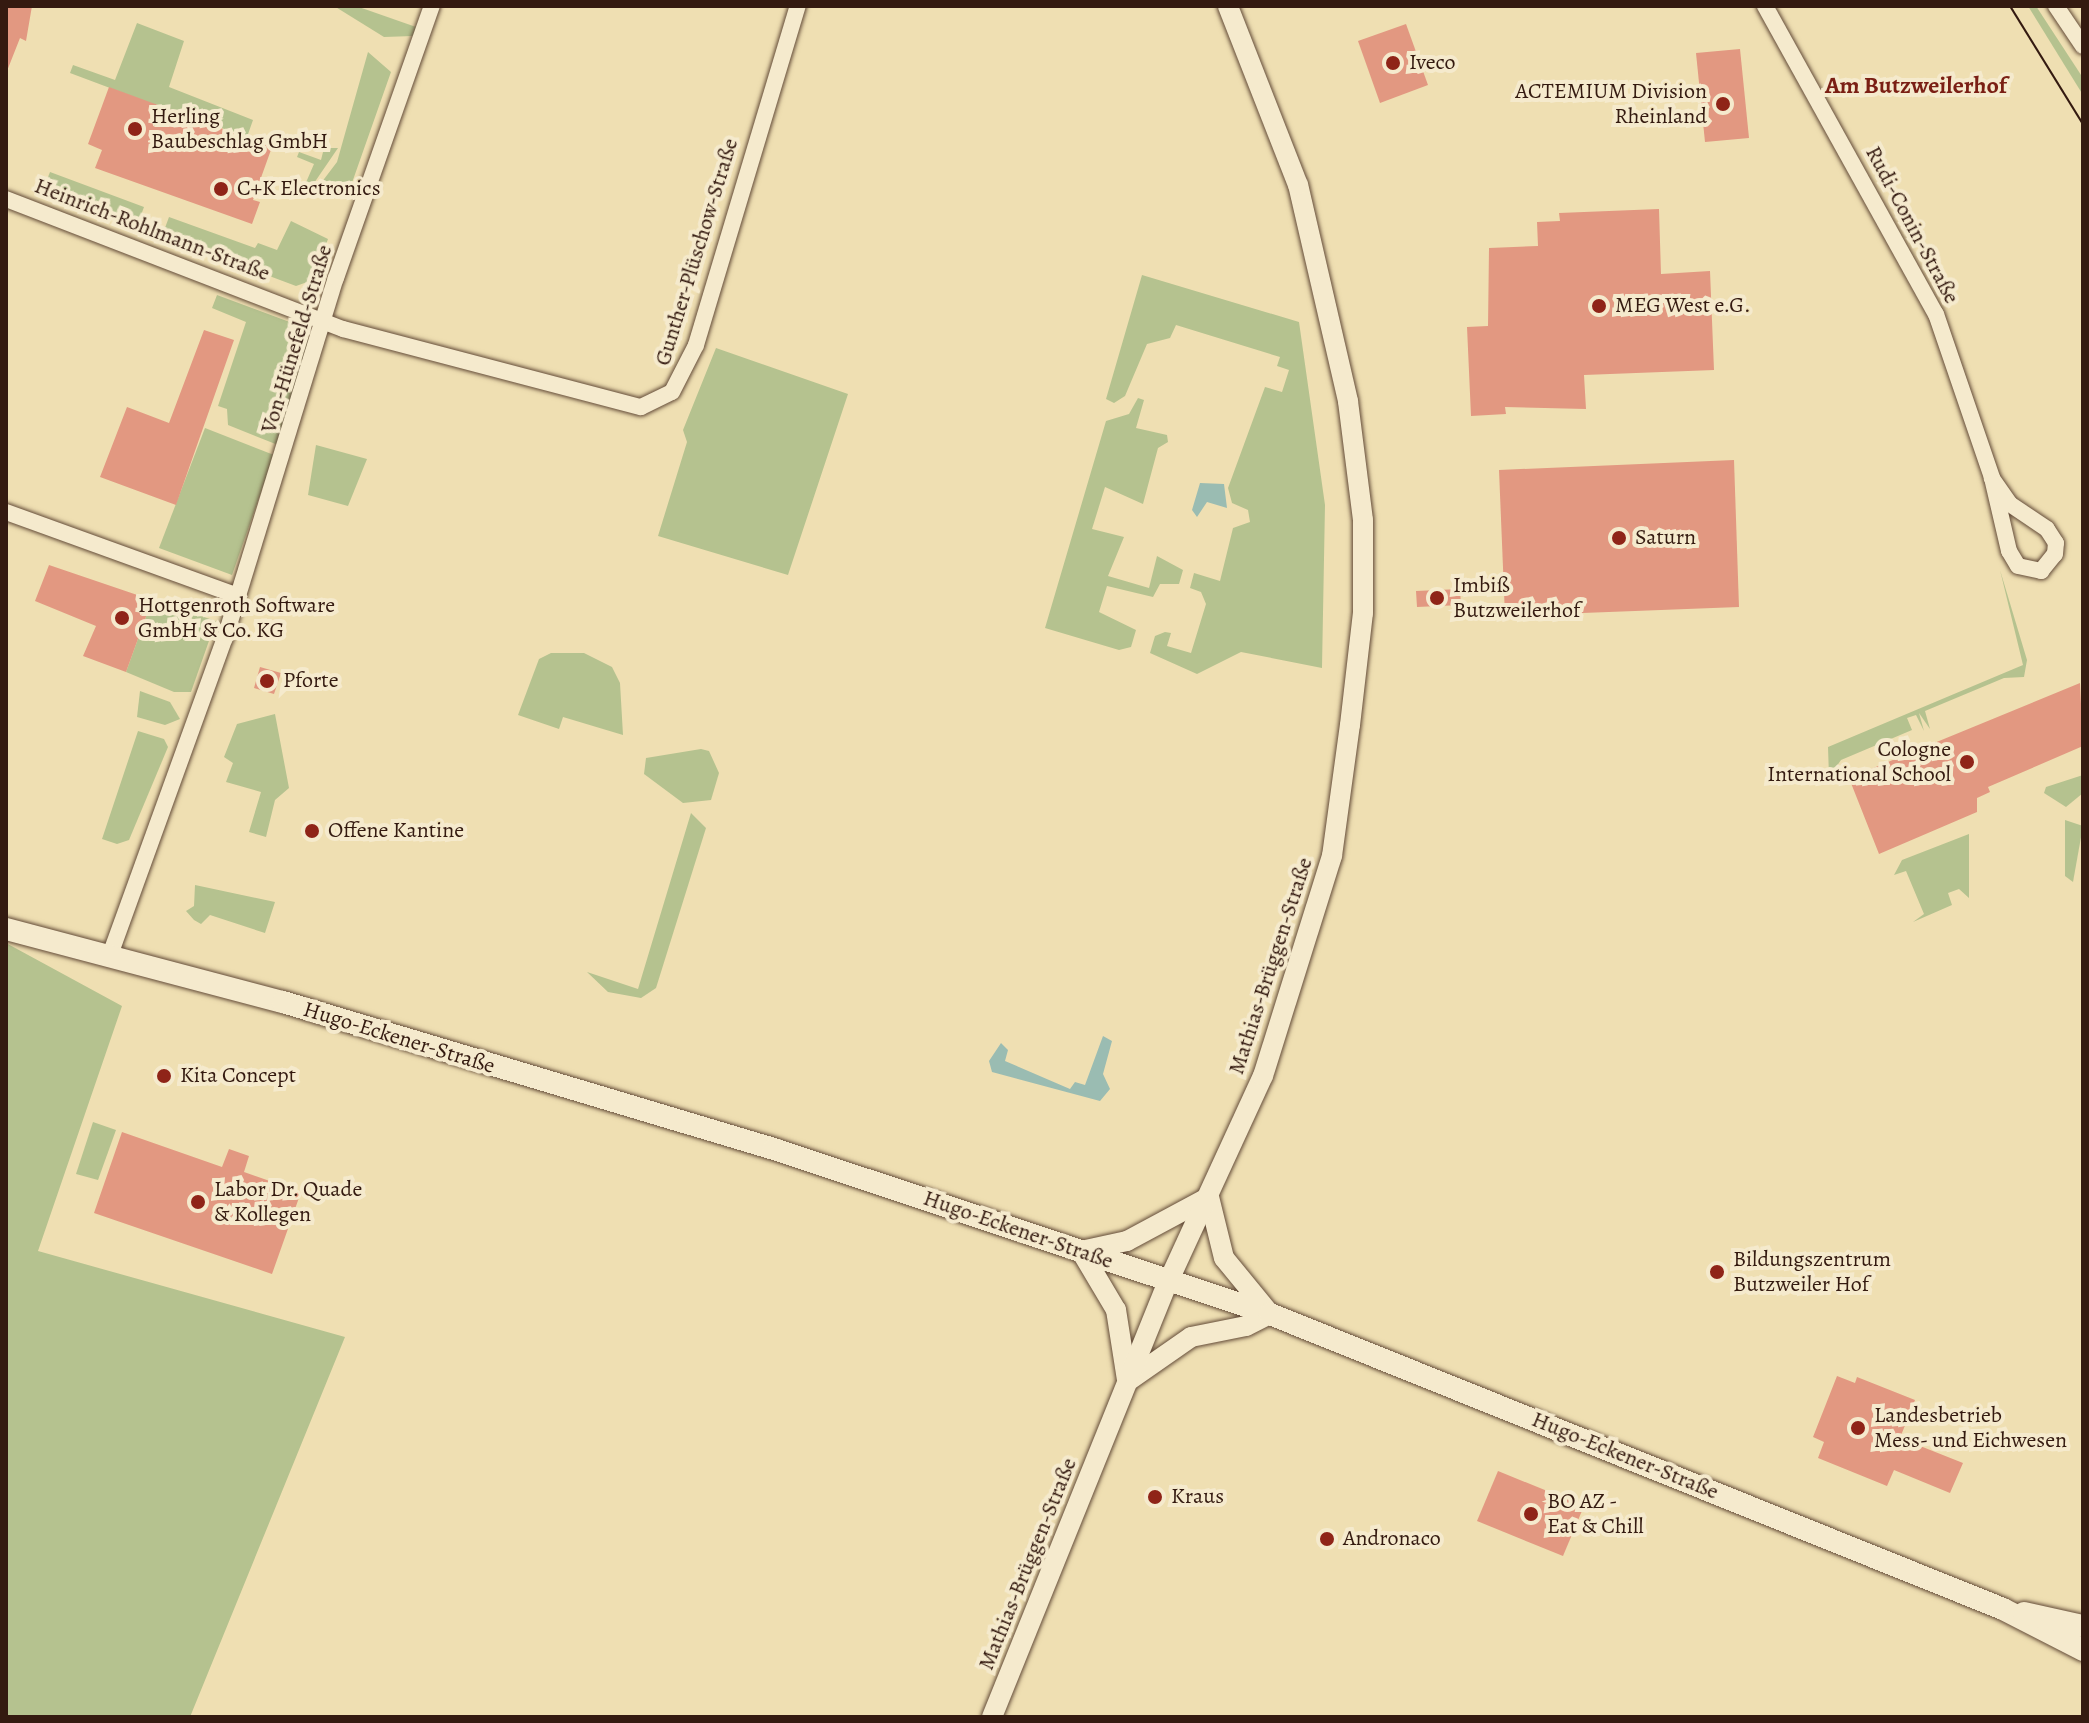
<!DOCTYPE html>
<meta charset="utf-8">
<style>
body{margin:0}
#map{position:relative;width:2089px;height:1723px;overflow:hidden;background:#efdfb2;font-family:Alegreya,serif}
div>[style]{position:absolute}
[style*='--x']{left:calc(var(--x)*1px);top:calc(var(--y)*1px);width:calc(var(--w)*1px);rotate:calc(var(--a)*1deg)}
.green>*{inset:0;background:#b5c28f}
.water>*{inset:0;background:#9abcb2}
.building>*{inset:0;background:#e29881}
.roads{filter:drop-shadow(0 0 2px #634b38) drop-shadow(0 0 2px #634b38)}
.minor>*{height:16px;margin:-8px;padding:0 8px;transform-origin:8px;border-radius:8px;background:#f5eacd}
.tertiary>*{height:20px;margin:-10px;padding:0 10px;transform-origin:10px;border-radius:10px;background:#f5eacd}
.secondary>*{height:22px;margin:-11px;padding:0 11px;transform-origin:11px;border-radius:11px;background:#f5eacd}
.tram>*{height:2px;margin:-1px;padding:0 1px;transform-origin:1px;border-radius:1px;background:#341a10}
.dots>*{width:22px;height:22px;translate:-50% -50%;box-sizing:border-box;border:4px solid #f5eacd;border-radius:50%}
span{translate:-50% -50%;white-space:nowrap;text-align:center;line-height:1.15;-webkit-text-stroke:8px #f5eacd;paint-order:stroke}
.poi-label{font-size:22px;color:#341a10}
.left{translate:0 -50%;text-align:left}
.right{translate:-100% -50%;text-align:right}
.street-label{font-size:22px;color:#341a10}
.neighbourhood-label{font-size:24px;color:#7a1f14;font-weight:700}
.frame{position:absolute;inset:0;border:8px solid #341a10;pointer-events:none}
</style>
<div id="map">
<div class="green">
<i style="clip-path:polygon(334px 6px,356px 6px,416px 27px,413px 36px,384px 37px)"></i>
<i style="clip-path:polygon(2028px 6px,2036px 6px,2083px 78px,2083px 95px)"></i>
<i style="clip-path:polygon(137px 23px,184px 41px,169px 87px,253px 120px,247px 137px,202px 121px,182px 175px,182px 115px,70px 73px,73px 65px,115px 80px)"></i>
<i style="clip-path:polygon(368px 52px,391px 72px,347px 197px,338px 198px,315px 191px,337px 162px)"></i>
<i style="clip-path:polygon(324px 148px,338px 148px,310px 189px,304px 187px,314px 164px,297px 157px,299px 152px,321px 160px)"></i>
<i style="clip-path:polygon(50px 172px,144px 207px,137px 226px,43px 190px)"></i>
<i style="clip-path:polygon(169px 217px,255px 248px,258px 243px,277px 250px,291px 221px,328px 239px,313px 280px,296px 286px,162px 236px)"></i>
<i style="clip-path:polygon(1142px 275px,1299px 322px,1325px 505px,1322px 668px,1241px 652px,1197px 674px,1150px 653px,1155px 636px,1165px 632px,1171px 633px,1167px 646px,1191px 653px,1206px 604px,1201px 592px,1190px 588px,1194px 573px,1220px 581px,1233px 528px,1250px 522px,1248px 510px,1232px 503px,1228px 488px,1265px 387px,1282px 392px,1289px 370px,1277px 366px,1280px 357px,1176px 325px,1170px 338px,1147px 344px,1125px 396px,1114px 403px,1106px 399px)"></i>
<i style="clip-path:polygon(217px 295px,295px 324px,309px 340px,278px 445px,228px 425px,227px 409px,218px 406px,246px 322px,212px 308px)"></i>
<i style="clip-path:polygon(716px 348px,848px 394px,788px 575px,658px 536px,687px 442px,683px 430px)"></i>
<i style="clip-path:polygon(1138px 398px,1144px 400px,1136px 428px,1167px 435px,1168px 442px,1158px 448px,1143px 504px,1105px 487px,1092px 529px,1124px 537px,1108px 576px,1149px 588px,1157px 556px,1183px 570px,1179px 584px,1160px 584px,1153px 597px,1107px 586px,1099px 612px,1136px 630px,1131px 647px,1119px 650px,1045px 628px,1106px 421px,1129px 414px)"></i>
<i style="clip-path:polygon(205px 428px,274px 455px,232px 575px,159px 548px)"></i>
<i style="clip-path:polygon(316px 445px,367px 459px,348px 506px,308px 495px)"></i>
<i style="clip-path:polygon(2000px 570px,2027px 660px,2024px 677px,2004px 678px,1925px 711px,1930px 729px,1919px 713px,1924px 731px,1916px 715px,1907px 718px,1912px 730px,1841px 760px,1829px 777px,1828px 747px,2023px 665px)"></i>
<i style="clip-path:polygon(152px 600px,216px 621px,191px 692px,174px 692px,126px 672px)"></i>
<i style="clip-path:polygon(551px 653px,584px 653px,612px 667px,620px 683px,623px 735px,563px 717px,559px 729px,518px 715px,539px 659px)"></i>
<i style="clip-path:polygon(140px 691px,170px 702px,180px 719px,165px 725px,137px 717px)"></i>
<i style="clip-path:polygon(275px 714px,289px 788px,275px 800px,266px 837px,249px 832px,261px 792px,226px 782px,233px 763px,224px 757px,237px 724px)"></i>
<i style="clip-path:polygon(138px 731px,164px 739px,168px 747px,129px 840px,117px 844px,102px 839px)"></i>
<i style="clip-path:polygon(701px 749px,709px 751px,719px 773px,711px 800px,683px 803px,644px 774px,646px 758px)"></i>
<i style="clip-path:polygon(2083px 775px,2083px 793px,2066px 807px,2044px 793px,2046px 787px)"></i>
<i style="clip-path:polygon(691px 813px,706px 828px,656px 988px,641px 998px,608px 992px,587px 972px,638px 989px)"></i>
<i style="clip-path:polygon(2065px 820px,2083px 826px,2073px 882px,2065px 876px)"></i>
<i style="clip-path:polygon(1969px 834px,1969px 898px,1959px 889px,1948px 893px,1952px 905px,1913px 922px,1924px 914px,1906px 871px,1894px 875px,1902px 860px)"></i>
<i style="clip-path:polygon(195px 885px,275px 902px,265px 933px,210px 915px,201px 924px,194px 920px,186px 911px,194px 906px)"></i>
<i style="clip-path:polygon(6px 943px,122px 1006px,38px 1251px,345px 1337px,190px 1717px,6px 1717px)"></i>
<i style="clip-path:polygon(93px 1122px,116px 1130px,98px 1180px,76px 1174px)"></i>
</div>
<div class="water">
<i style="clip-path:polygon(1200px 483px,1224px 484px,1227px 508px,1207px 502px,1197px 517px,1192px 510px)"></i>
<i style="clip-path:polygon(1103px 1036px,1112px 1041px,1103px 1074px,1110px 1089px,1100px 1101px,992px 1072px,989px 1061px,1001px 1043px,1008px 1050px,1005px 1061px,1070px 1089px,1075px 1082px,1085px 1085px)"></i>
</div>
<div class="building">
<i style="clip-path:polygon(6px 6px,32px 6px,26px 41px,20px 38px,7px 71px)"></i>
<i style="clip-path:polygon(1406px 24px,1428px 85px,1380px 103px,1358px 41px)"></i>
<i style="clip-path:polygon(1740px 49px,1749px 138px,1705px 142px,1696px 53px)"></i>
<i style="clip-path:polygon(109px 87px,272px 147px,253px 200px,260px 202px,252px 224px,95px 168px,102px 150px,88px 144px)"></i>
<i style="clip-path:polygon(1659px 209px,1661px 274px,1710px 271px,1714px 370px,1584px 375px,1586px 409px,1505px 407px,1506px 414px,1471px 416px,1467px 327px,1488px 326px,1489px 248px,1538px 246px,1537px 222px,1560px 221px,1559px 213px)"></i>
<i style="clip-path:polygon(204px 330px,234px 340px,176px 505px,100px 477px,127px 407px,169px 423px)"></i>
<i style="clip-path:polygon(1734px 460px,1739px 607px,1505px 616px,1499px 470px)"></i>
<i style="clip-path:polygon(49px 565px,152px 600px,126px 672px,83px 656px,96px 626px,35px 601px)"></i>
<i style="clip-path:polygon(1460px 589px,1461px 605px,1417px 607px,1416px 591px)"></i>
<i style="clip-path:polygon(260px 667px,281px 673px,274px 694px,254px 688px)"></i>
<i style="clip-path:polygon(2080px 683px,2083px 746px,1988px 787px,1990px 792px,1977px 798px,1977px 812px,1879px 854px,1849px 778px)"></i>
<i style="clip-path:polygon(122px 1132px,222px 1167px,229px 1149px,249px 1156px,244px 1172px,301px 1192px,272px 1274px,94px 1213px)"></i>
<i style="clip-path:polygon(1837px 1376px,1855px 1383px,1857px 1377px,1915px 1400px,1900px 1438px,1963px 1463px,1950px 1493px,1894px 1470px,1887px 1486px,1818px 1458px,1824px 1442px,1813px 1437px)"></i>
<i style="clip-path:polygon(1498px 1471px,1584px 1506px,1563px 1556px,1477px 1521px)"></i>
</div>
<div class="roads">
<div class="minor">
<i style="--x:1765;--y:6;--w:352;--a:61"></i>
<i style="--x:1936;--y:314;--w:173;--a:71.1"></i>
<i style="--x:1992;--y:478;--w:75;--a:76.9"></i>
<i style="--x:2009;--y:551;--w:17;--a:59"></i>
<i style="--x:2018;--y:566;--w:24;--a:12"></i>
<i style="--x:2041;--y:571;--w:22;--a:-51"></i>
<i style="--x:2055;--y:554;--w:11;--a:-85"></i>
<i style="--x:2056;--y:543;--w:17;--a:-123"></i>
<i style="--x:2047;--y:529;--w:45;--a:-146"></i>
<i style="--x:2010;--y:504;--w:32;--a:-125"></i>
<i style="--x:2056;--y:6;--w:48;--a:56"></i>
<i style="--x:6;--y:199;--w:361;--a:21.1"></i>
<i style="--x:343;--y:329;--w:308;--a:14.7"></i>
<i style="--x:641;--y:407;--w:34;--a:-26"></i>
<i style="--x:672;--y:392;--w:53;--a:-62.9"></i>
<i style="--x:696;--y:345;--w:354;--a:-73.3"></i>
<i style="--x:6;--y:512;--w:247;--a:19.9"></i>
<i style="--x:110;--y:955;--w:337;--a:-70.1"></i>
<i style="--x:225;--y:638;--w:377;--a:-72.9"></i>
<i style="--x:336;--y:278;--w:288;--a:-70.6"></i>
</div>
<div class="tertiary">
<i style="--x:1127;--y:1380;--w:71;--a:-98.9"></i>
<i style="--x:1116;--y:1310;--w:69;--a:-120.7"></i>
<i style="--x:1081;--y:1251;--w:47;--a:-12.3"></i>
<i style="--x:1127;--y:1241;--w:93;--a:-28.2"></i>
<i style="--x:1128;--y:1381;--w:77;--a:-34.9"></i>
<i style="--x:1191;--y:1337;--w:56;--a:-11.3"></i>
<i style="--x:1246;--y:1326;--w:27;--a:-27"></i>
<i style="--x:1270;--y:1314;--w:72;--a:-129.4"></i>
<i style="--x:1224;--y:1258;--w:63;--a:-103.8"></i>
<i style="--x:992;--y:1717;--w:471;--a:-68"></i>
<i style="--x:1169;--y:1280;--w:225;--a:-65.3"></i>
<i style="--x:1263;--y:1076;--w:231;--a:-72.6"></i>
<i style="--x:1332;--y:856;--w:132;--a:-82.2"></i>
<i style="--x:1350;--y:725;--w:113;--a:-83.4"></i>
<i style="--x:1363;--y:613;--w:93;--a:-90"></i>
<i style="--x:1363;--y:520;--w:120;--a:-97.2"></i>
<i style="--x:1348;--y:401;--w:222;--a:-103"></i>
<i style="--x:1298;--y:185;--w:192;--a:-111.4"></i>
</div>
<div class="secondary">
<i style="--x:6;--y:929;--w:286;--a:14.8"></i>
<i style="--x:283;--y:1002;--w:513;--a:16.67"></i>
<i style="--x:774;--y:1149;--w:523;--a:18.4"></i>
<i style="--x:1270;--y:1314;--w:790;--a:21.92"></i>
<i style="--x:2003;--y:1609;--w:90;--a:27.1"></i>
<i style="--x:2024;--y:1613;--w:60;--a:12.4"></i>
</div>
</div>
<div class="tram">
<i style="--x:2010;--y:6;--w:139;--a:58.3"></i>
</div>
<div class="dots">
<i style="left:1393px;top:63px;background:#8f2418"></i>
<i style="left:1723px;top:104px;background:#8f2418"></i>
<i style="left:135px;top:129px;background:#8f2418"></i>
<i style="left:221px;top:189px;background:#8f2418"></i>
<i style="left:1599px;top:306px;background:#8f2418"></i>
<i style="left:1619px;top:538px;background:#8f2418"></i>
<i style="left:1437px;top:598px;background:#8f2418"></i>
<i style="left:122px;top:618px;background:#8f2418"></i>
<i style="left:267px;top:681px;background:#8f2418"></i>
<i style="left:1967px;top:762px;background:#8f2418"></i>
<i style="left:312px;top:831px;background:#8f2418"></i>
<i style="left:164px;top:1076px;background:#8f2418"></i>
<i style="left:198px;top:1202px;background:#8f2418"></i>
<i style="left:1717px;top:1272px;background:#8f2418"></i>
<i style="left:1858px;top:1428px;background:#8f2418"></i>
<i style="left:1155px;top:1497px;background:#8f2418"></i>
<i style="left:1531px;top:1514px;background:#8f2418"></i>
<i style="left:1327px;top:1539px;background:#8f2418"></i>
</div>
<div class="poi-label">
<span class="left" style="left:1409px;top:63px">Iveco</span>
<span class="right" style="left:1707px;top:104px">ACTEMIUM Division<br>Rheinland</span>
<span class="left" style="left:151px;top:129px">Herling<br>Baubeschlag GmbH</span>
<span class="left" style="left:237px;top:189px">C+K Electronics</span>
<span class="left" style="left:1615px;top:306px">MEG West e.G.</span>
<span class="left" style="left:1635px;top:538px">Saturn</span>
<span class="left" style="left:1453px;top:598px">Imbiß<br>Butzweilerhof</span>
<span class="left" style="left:138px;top:618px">Hottgenroth Software<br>GmbH &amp; Co. KG</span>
<span class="left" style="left:283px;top:681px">Pforte</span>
<span class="right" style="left:1951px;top:762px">Cologne<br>International School</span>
<span class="left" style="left:328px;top:831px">Offene Kantine</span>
<span class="left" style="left:180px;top:1076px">Kita Concept</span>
<span class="left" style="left:214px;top:1202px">Labor Dr. Quade<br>&amp; Kollegen</span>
<span class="left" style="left:1733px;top:1272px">Bildungszentrum<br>Butzweiler Hof</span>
<span class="left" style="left:1874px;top:1428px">Landesbetrieb<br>Mess- und Eichwesen</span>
<span class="left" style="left:1171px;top:1497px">Kraus</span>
<span class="left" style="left:1547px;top:1514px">BO AZ -<br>Eat &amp; Chill</span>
<span class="left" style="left:1343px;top:1539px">Andronaco</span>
</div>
<div class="street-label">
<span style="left:1912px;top:225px;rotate:62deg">Rudi-Conin-Straße</span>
<span style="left:152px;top:230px;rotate:21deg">Heinrich-Rohlmann-Straße</span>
<span style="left:697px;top:252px;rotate:-73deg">Gunther-Plüschow-Straße</span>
<span style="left:297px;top:339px;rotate:-73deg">Von-Hünefeld-Straße</span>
<span style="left:1271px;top:966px;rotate:-72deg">Mathias-Brüggen-Straße</span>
<span style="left:399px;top:1038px;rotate:17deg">Hugo-Eckener-Straße</span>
<span style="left:1018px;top:1230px;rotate:19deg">Hugo-Eckener-Straße</span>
<span style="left:1625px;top:1456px;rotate:22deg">Hugo-Eckener-Straße</span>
<span style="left:1028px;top:1564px;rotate:-68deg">Mathias-Brüggen-Straße</span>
</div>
<div class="neighbourhood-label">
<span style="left:1916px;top:86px">Am Butzweilerhof</span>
</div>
<div class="frame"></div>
</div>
